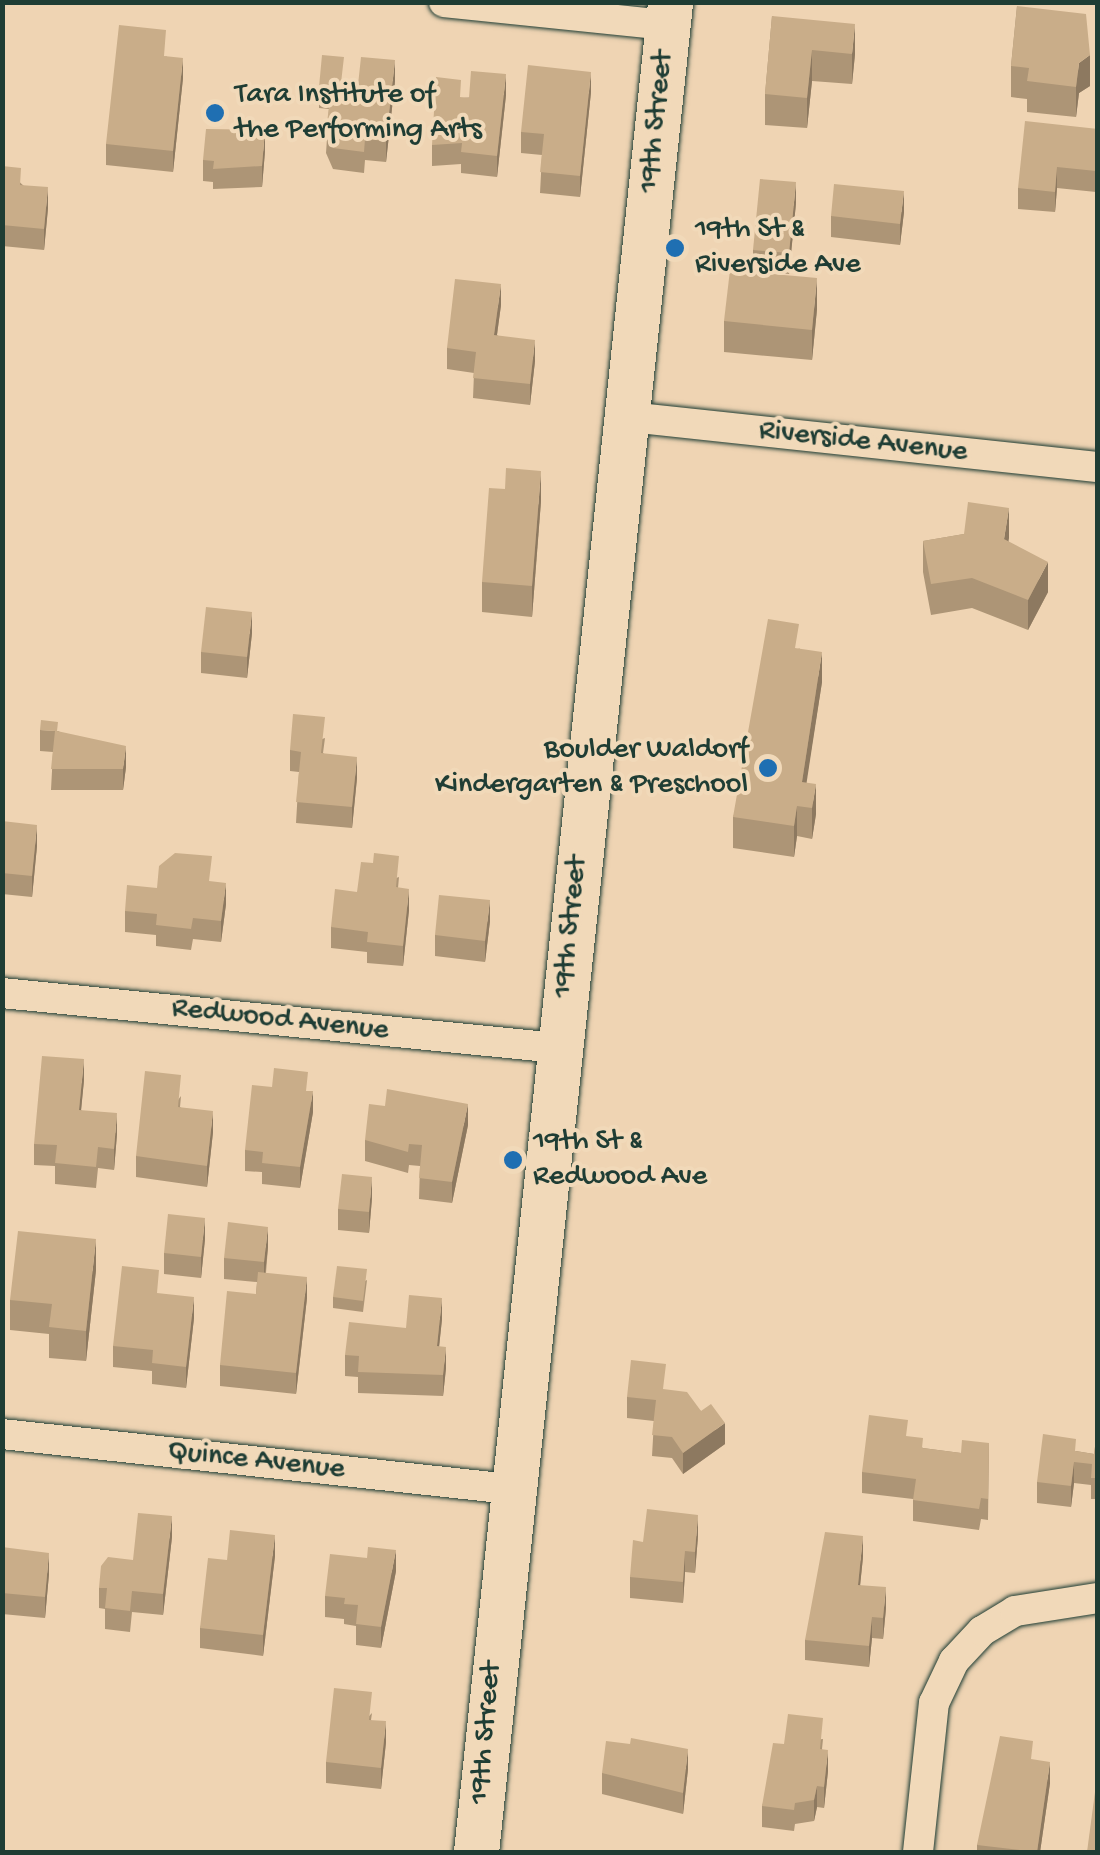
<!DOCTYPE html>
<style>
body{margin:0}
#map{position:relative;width:1100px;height:1855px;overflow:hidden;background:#efd4b3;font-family:"Gochi Hand",sans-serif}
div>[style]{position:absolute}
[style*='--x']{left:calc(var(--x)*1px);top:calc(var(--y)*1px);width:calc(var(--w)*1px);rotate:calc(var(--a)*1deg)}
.roads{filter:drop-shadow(0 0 2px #1f3d34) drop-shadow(0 0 2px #1f3d34)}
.street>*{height:30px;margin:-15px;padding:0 15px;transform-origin:15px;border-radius:15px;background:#f1d9b9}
.secondary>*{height:45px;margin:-22.5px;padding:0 22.5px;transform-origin:22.5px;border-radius:22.5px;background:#f1d9b9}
.wall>*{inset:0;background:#ad9576}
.shaded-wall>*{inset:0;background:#8d7960}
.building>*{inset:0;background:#c9ad89}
.dots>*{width:28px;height:28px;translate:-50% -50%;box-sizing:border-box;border:5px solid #f1d9b9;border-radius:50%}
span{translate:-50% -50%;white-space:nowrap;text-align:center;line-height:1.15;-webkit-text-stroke:8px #f1d9b9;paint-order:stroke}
.poi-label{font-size:30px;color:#1f3d34}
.left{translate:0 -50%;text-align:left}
.right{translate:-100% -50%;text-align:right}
.street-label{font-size:30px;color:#1f3d34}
.frame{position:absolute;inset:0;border:5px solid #1f3d34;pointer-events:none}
</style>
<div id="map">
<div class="roads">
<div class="street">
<i style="--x:444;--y:2;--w:224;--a:5.9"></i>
<i style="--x:629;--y:417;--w:472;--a:6.1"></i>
<i style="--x:2;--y:993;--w:559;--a:5.65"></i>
<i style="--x:2;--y:1434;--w:511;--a:6.18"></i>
<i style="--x:918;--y:1852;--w:150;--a:-83.9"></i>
<i style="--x:934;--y:1703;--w:47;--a:-64.5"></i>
<i style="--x:954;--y:1661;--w:41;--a:-47"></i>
<i style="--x:982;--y:1631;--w:39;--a:-31"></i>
<i style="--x:1015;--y:1611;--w:84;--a:-8.9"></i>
</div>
<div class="secondary">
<i style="--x:476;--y:1852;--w:1860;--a:-84.01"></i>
</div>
</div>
<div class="wall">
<i style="clip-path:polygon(1017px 6px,1090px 86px,1079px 93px,1076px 117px,1027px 112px,1027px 99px,1011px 97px,1011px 66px)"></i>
<i style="clip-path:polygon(772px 16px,855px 54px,852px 84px,812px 81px,807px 128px,765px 125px,765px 94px)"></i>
<i style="clip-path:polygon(166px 56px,183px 78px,173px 172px,106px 165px,106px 144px)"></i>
<i style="clip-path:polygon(395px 81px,386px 162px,365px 160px,364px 173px,333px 169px,326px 153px,329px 109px,319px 108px,319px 87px,343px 83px,358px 85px)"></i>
<i style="clip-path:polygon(591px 92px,580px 197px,540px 193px,542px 155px,521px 153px,521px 132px)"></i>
<i style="clip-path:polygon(506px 95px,497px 177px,461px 173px,461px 164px,432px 166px,432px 145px,461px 98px)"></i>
<i style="clip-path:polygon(1098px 129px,1096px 192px,1057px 188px,1055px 212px,1018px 209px,1018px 188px)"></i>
<i style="clip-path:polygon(265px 151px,262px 187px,213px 189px,213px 182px,203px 181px,203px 160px)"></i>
<i style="clip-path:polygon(2px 166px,48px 208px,44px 250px,2px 246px)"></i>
<i style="clip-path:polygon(796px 203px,789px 274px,753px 270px,753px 250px)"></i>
<i style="clip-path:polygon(904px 212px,900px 245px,831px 237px,831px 216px)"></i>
<i style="clip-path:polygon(501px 305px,497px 335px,535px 361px,530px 405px,473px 398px,474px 373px,447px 369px,447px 348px)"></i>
<i style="clip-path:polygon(817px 309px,812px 360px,724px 352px,724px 321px)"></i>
<i style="clip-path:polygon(541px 501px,532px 617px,482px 612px,482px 582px)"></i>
<i style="clip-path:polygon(964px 534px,1008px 541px,1048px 592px,1028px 630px,972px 608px,931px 615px,923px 572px,923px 541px)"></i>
<i style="clip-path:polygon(252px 633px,247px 678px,201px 673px,201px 652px)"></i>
<i style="clip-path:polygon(799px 648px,822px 682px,806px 782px,816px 814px,812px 839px,797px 836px,794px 857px,733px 848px,733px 817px)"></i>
<i style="clip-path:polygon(40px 730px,58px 731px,126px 767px,123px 790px,51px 790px,53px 752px,40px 751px)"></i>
<i style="clip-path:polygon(325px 738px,323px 753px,357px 778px,352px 828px,296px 823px,299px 772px,290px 771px,290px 750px)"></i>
<i style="clip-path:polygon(2px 821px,37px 846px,32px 897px,2px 894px)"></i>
<i style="clip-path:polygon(399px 877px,398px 888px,409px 910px,403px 966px,367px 963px,367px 952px,331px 948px,331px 927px,357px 892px)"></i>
<i style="clip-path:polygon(211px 882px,226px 904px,221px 942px,193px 939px,191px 950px,156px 946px,156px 935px,125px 932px,125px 911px,157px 888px)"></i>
<i style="clip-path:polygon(490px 921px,485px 962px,435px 956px,435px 935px)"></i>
<i style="clip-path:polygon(84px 1080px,81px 1110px,117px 1134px,114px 1170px,98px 1168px,96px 1188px,55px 1184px,55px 1166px,34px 1165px,34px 1144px)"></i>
<i style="clip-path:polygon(308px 1091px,313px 1112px,300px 1188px,262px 1184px,262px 1172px,245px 1171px,245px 1150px)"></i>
<i style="clip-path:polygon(181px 1096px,180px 1107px,213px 1132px,207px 1187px,136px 1177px,136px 1156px)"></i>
<i style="clip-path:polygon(468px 1125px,452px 1203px,419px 1199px,420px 1166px,409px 1165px,408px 1173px,365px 1161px,365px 1140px)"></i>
<i style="clip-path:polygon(372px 1198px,369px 1233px,338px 1230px,338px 1209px)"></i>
<i style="clip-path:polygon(205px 1239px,201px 1278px,164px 1274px,164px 1253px)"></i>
<i style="clip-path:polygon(268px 1247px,266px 1273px,307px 1298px,296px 1394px,220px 1386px,220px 1365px,256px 1294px,257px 1282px,224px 1279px,224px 1258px)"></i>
<i style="clip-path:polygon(96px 1270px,86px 1361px,49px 1358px,49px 1334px,10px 1330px,10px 1300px)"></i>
<i style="clip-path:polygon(367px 1280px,363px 1312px,333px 1308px,333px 1297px)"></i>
<i style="clip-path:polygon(159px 1294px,194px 1318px,186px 1388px,152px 1384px,152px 1371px,113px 1367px,113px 1346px)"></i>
<i style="clip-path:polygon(442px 1319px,439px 1346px,446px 1368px,443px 1396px,358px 1393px,358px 1377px,345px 1376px,345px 1355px,406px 1328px)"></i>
<i style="clip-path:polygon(665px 1390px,701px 1411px,725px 1444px,683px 1474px,672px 1458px,652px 1456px,654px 1421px,627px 1418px,627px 1397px)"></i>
<i style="clip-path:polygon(1098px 1425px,1098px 1499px,1091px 1499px,1091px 1485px,1074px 1483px,1071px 1507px,1037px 1503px,1037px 1482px,1076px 1451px,1094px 1454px)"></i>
<i style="clip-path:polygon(908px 1437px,923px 1448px,961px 1453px,989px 1443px,988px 1520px,981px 1519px,979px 1530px,913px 1521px,913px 1499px,862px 1493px,862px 1472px)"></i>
<i style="clip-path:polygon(698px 1536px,695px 1573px,685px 1572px,683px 1603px,630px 1598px,630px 1577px,643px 1542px)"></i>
<i style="clip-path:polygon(172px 1537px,163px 1615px,132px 1612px,130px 1632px,105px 1629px,105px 1609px,99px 1608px,99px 1588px,133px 1560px)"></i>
<i style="clip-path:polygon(2px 1547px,49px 1574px,45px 1618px,2px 1614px)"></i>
<i style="clip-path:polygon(275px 1556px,263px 1656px,200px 1648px,200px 1628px,227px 1560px)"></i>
<i style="clip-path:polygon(863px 1557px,860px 1585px,886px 1608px,883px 1639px,872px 1638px,869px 1667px,805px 1660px,805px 1640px)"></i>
<i style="clip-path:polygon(396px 1571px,381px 1648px,356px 1645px,356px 1626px,344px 1624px,344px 1619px,325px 1617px,325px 1596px)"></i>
<i style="clip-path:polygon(372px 1713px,371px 1720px,386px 1742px,381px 1789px,326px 1783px,326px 1762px)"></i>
<i style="clip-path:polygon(823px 1739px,822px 1749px,828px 1771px,824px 1808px,817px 1807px,814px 1821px,795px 1824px,794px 1831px,762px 1827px,762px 1806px,784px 1744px)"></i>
<i style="clip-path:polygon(1033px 1760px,1050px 1783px,1040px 1852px,977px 1852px,977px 1845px)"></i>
<i style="clip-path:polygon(688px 1769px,683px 1814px,602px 1794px,602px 1773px)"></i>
</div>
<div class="shaded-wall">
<i style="clip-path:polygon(855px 24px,855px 54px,852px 84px,852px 54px)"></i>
<i style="clip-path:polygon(812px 50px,812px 81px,807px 128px,807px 98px)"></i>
<i style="clip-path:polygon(1090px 55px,1090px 86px,1079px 93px,1076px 117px,1076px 87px,1079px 63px)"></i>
<i style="clip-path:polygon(183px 58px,183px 78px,173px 172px,173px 151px)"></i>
<i style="clip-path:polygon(395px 60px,395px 81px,386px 162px,386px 141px)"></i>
<i style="clip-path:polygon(591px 72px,591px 92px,580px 197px,580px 176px)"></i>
<i style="clip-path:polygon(506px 74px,506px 95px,497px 177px,497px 156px)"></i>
<i style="clip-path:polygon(265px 130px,265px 151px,262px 187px,262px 166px)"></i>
<i style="clip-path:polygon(1057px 167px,1057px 188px,1055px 212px,1055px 192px)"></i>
<i style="clip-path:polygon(796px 182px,796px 203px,789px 274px,789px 253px)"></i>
<i style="clip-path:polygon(48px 187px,48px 208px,44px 250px,44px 229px)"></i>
<i style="clip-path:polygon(904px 191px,904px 212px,900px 245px,900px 224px)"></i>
<i style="clip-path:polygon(817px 278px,817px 309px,812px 360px,812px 330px)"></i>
<i style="clip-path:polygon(501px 284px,501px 305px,494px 356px,494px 335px)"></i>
<i style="clip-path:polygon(535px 340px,535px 361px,530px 405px,530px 384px)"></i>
<i style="clip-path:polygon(541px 471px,541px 501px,532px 617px,532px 586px)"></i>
<i style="clip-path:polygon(1009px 508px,1009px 538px,1004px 570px,1004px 539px)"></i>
<i style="clip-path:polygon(1048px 562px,1048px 592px,1028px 630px,1028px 600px)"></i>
<i style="clip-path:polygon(252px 612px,252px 633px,247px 678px,247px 657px)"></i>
<i style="clip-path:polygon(822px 652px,822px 682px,803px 806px,802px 782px)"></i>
<i style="clip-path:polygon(126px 746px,126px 767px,123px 790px,123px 769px)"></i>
<i style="clip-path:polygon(357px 757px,357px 778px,352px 828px,352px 807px)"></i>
<i style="clip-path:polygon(816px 784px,816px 814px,812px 839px,812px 808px)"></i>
<i style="clip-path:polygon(797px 806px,797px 836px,794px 857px,794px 826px)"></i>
<i style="clip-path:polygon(37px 825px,37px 846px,32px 897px,32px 876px)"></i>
<i style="clip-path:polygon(226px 883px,226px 904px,221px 942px,221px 921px)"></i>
<i style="clip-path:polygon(409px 889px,409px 910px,403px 966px,403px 946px)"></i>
<i style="clip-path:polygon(490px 900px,490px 921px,485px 962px,485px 941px)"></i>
<i style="clip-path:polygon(84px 1059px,84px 1080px,79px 1131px,79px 1110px)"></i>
<i style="clip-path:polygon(313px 1091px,313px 1112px,300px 1188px,300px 1167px)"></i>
<i style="clip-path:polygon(468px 1104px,468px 1125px,452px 1203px,452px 1182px)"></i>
<i style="clip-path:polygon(213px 1111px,213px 1132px,207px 1187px,207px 1166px)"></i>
<i style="clip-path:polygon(117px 1113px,117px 1134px,114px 1170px,114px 1149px)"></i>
<i style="clip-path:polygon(372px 1177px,372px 1198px,369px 1233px,369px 1212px)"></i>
<i style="clip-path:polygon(205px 1218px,205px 1239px,201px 1278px,201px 1257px)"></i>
<i style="clip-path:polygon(268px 1227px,268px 1247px,264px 1283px,264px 1262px)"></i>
<i style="clip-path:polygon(96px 1239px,96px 1270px,86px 1361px,86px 1331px)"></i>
<i style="clip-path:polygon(307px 1277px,307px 1298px,296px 1394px,296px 1373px)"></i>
<i style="clip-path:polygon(194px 1297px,194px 1318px,186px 1388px,186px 1367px)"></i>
<i style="clip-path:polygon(442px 1298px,442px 1319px,437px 1367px,437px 1346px)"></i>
<i style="clip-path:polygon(446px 1347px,446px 1368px,443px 1396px,443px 1375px)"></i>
<i style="clip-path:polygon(725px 1423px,725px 1444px,683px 1474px,683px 1453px)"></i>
<i style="clip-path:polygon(1074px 1462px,1074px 1483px,1071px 1507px,1071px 1486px)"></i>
<i style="clip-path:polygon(698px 1515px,698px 1536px,695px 1573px,695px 1552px)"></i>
<i style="clip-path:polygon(172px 1516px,172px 1537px,163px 1615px,163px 1594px)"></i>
<i style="clip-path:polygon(275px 1535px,275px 1556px,263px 1656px,263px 1635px)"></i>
<i style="clip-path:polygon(863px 1536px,863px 1557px,858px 1606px,858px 1585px)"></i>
<i style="clip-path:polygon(396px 1550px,396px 1571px,381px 1648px,381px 1627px)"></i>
<i style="clip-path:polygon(685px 1551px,685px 1572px,683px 1603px,683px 1582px)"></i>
<i style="clip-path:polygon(49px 1553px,49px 1574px,45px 1618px,45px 1597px)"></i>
<i style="clip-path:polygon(886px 1587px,886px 1608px,883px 1639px,883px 1618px)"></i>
<i style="clip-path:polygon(872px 1617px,872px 1638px,869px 1667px,869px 1646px)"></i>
<i style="clip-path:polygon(386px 1721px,386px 1742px,381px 1789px,381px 1768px)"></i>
<i style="clip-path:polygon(688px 1749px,688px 1769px,683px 1814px,683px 1793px)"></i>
<i style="clip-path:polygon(828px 1750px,828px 1771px,824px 1808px,824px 1787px)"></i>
<i style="clip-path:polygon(1050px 1762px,1050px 1783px,1040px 1852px,1037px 1852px)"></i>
<i style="clip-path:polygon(817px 1786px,817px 1807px,814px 1821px,814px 1800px)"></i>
</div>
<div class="building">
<i style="clip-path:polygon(1017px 6px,1086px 14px,1090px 55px,1079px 63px,1076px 87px,1027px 81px,1029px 68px,1011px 66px)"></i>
<i style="clip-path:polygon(772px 16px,855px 24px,852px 54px,812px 50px,807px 98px,765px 94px)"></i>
<i style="clip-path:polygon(119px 25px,166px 30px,164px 56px,183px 58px,173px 151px,106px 144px)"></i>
<i style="clip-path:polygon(322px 55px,344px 57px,341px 83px,358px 85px,361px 57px,395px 60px,386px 141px,365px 139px,364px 152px,333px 148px,326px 132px,331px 89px,319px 87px)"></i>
<i style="clip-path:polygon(528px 65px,591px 72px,580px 176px,540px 172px,544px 134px,521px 132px)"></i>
<i style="clip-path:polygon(471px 71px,506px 74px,497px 156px,461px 152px,462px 143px,432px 145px,436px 77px,461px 80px,460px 97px,469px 98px)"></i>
<i style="clip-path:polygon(1025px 121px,1098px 129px,1096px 171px,1057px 167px,1055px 192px,1018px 188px)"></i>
<i style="clip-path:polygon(206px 129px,265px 130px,262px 166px,213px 169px,214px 161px,203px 160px)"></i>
<i style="clip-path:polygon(2px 166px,21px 168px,20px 185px,48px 187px,44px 229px,2px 225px,5px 184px,2px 184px)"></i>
<i style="clip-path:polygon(760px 179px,796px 182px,789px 253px,753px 250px)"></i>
<i style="clip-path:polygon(834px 184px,904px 191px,900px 224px,831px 216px)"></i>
<i style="clip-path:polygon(730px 270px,817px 278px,812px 330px,724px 321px)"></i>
<i style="clip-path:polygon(455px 279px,501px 284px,494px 335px,535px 340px,530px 384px,473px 378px,476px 352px,447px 348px)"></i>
<i style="clip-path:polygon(506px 468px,541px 471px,532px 586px,482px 582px,489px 488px,505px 489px)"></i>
<i style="clip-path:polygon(968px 502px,1009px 508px,1004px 539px,1048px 562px,1028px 600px,972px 578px,931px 584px,923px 541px,964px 534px)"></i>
<i style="clip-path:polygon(206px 607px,252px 612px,247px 657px,201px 652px)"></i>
<i style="clip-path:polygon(768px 619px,799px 624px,795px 648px,822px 652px,802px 782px,816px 784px,812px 808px,797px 806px,794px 826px,733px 817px)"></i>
<i style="clip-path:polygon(293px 714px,325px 717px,321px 753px,357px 757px,352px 807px,296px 802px,301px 752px,290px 750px)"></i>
<i style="clip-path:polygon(41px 720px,58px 722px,57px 731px,126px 746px,123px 769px,51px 769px,55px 731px,40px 730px)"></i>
<i style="clip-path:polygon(2px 821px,37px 825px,32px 876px,2px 873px)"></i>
<i style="clip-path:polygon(175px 853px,212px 856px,209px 881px,226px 883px,221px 921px,193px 918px,191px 929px,156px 925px,157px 914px,125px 911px,127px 885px,157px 888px,159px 866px)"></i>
<i style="clip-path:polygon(374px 853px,399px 856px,396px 887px,409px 889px,403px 946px,367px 942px,368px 932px,331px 927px,335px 889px,357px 892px,361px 862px,373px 863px)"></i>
<i style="clip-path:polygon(439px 895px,490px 900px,485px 941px,435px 935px)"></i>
<i style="clip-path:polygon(42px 1056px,84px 1059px,79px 1110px,117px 1113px,114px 1149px,98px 1147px,96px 1167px,55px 1163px,57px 1145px,34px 1144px)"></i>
<i style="clip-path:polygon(274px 1068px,308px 1072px,306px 1091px,313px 1091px,300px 1167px,262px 1163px,263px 1152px,245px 1150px,252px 1085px,272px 1087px)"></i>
<i style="clip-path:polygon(145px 1071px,181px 1075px,178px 1107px,213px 1111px,207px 1166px,136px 1156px)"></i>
<i style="clip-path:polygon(387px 1089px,468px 1104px,452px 1182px,419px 1178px,422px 1145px,409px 1144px,408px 1152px,365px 1140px,369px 1104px,385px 1106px)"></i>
<i style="clip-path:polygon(342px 1174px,372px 1177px,369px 1212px,338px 1209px)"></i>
<i style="clip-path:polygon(168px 1214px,205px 1218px,201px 1257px,164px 1253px)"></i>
<i style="clip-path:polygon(228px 1222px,268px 1227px,264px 1262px,224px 1258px)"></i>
<i style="clip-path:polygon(18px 1231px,96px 1239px,86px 1331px,49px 1327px,52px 1304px,10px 1300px)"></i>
<i style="clip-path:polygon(122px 1266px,159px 1270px,157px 1293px,194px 1297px,186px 1367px,152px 1363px,153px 1350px,113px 1346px)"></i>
<i style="clip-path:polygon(337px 1266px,367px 1269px,363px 1301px,333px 1297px)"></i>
<i style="clip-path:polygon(258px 1272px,307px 1277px,296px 1373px,220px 1365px,227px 1291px,256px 1294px)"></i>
<i style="clip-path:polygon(409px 1295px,442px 1298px,437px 1346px,446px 1347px,443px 1375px,358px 1372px,359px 1356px,345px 1355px,349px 1322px,406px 1328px)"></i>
<i style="clip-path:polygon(631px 1360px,666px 1364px,663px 1389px,687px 1392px,701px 1411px,711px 1404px,725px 1423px,683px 1453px,672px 1437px,652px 1435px,656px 1400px,627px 1397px)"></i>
<i style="clip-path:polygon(869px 1415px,908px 1420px,906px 1436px,923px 1438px,922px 1448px,961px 1453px,962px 1440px,989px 1443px,988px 1499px,981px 1498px,979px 1509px,913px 1500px,916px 1479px,862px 1472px)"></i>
<i style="clip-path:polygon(1098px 1425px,1098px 1478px,1091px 1478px,1092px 1464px,1074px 1462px,1071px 1486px,1037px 1482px,1043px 1434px,1076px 1439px,1075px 1451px,1094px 1454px)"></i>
<i style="clip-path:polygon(647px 1509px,698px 1515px,695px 1552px,685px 1551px,683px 1582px,630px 1577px,633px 1540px,643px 1542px)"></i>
<i style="clip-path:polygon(138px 1513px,172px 1516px,163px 1594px,132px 1591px,130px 1611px,105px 1608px,107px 1588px,99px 1588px,101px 1566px,108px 1557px,133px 1560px)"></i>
<i style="clip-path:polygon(230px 1530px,275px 1535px,263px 1635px,200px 1628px,208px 1558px,227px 1560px)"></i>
<i style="clip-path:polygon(825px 1532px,863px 1536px,858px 1585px,886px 1587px,883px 1618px,872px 1617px,869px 1646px,805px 1640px)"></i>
<i style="clip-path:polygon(2px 1547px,49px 1553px,45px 1597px,2px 1593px)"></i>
<i style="clip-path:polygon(368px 1547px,396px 1550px,381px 1627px,356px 1624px,358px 1605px,344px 1604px,345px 1598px,325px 1596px,330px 1554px,367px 1558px)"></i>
<i style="clip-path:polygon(334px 1688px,372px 1692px,369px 1720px,386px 1721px,381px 1768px,326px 1762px)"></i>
<i style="clip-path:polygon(788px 1714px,823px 1718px,820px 1749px,828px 1750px,824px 1787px,817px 1786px,814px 1800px,795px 1803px,794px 1810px,762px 1806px,773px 1743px,784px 1744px)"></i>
<i style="clip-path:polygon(1000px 1736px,1033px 1741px,1031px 1759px,1050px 1762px,1037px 1852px,977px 1845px)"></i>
<i style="clip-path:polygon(631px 1738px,688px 1749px,683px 1793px,602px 1773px,606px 1741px,630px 1744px)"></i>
<i style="clip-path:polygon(1095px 1792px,1098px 1792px,1098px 1852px,1087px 1852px)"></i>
</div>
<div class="dots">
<i style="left:215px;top:113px;background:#1f6fb2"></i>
<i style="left:675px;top:248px;background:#1f6fb2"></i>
<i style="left:768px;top:768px;background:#1f6fb2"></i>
<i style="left:513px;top:1160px;background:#1f6fb2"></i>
</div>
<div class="poi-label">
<span class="left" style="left:235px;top:113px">Tara Institute of<br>the Performing Arts</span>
<span class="left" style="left:695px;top:248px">19th St &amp;<br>Riverside Ave</span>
<span class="right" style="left:748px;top:768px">Boulder Waldorf<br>Kindergarten &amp; Preschool</span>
<span class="left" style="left:533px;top:1160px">19th St &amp;<br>Redwood Ave</span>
</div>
<div class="street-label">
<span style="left:658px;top:122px;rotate:-84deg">19th Street</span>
<span style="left:863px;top:443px;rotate:6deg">Riverside Avenue</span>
<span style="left:572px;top:927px;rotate:-84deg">19th Street</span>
<span style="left:280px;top:1021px;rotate:6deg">Redwood Avenue</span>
<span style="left:256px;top:1462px;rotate:6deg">Quince Avenue</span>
<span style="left:487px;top:1733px;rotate:-85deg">19th Street</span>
</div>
<div class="frame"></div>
</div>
